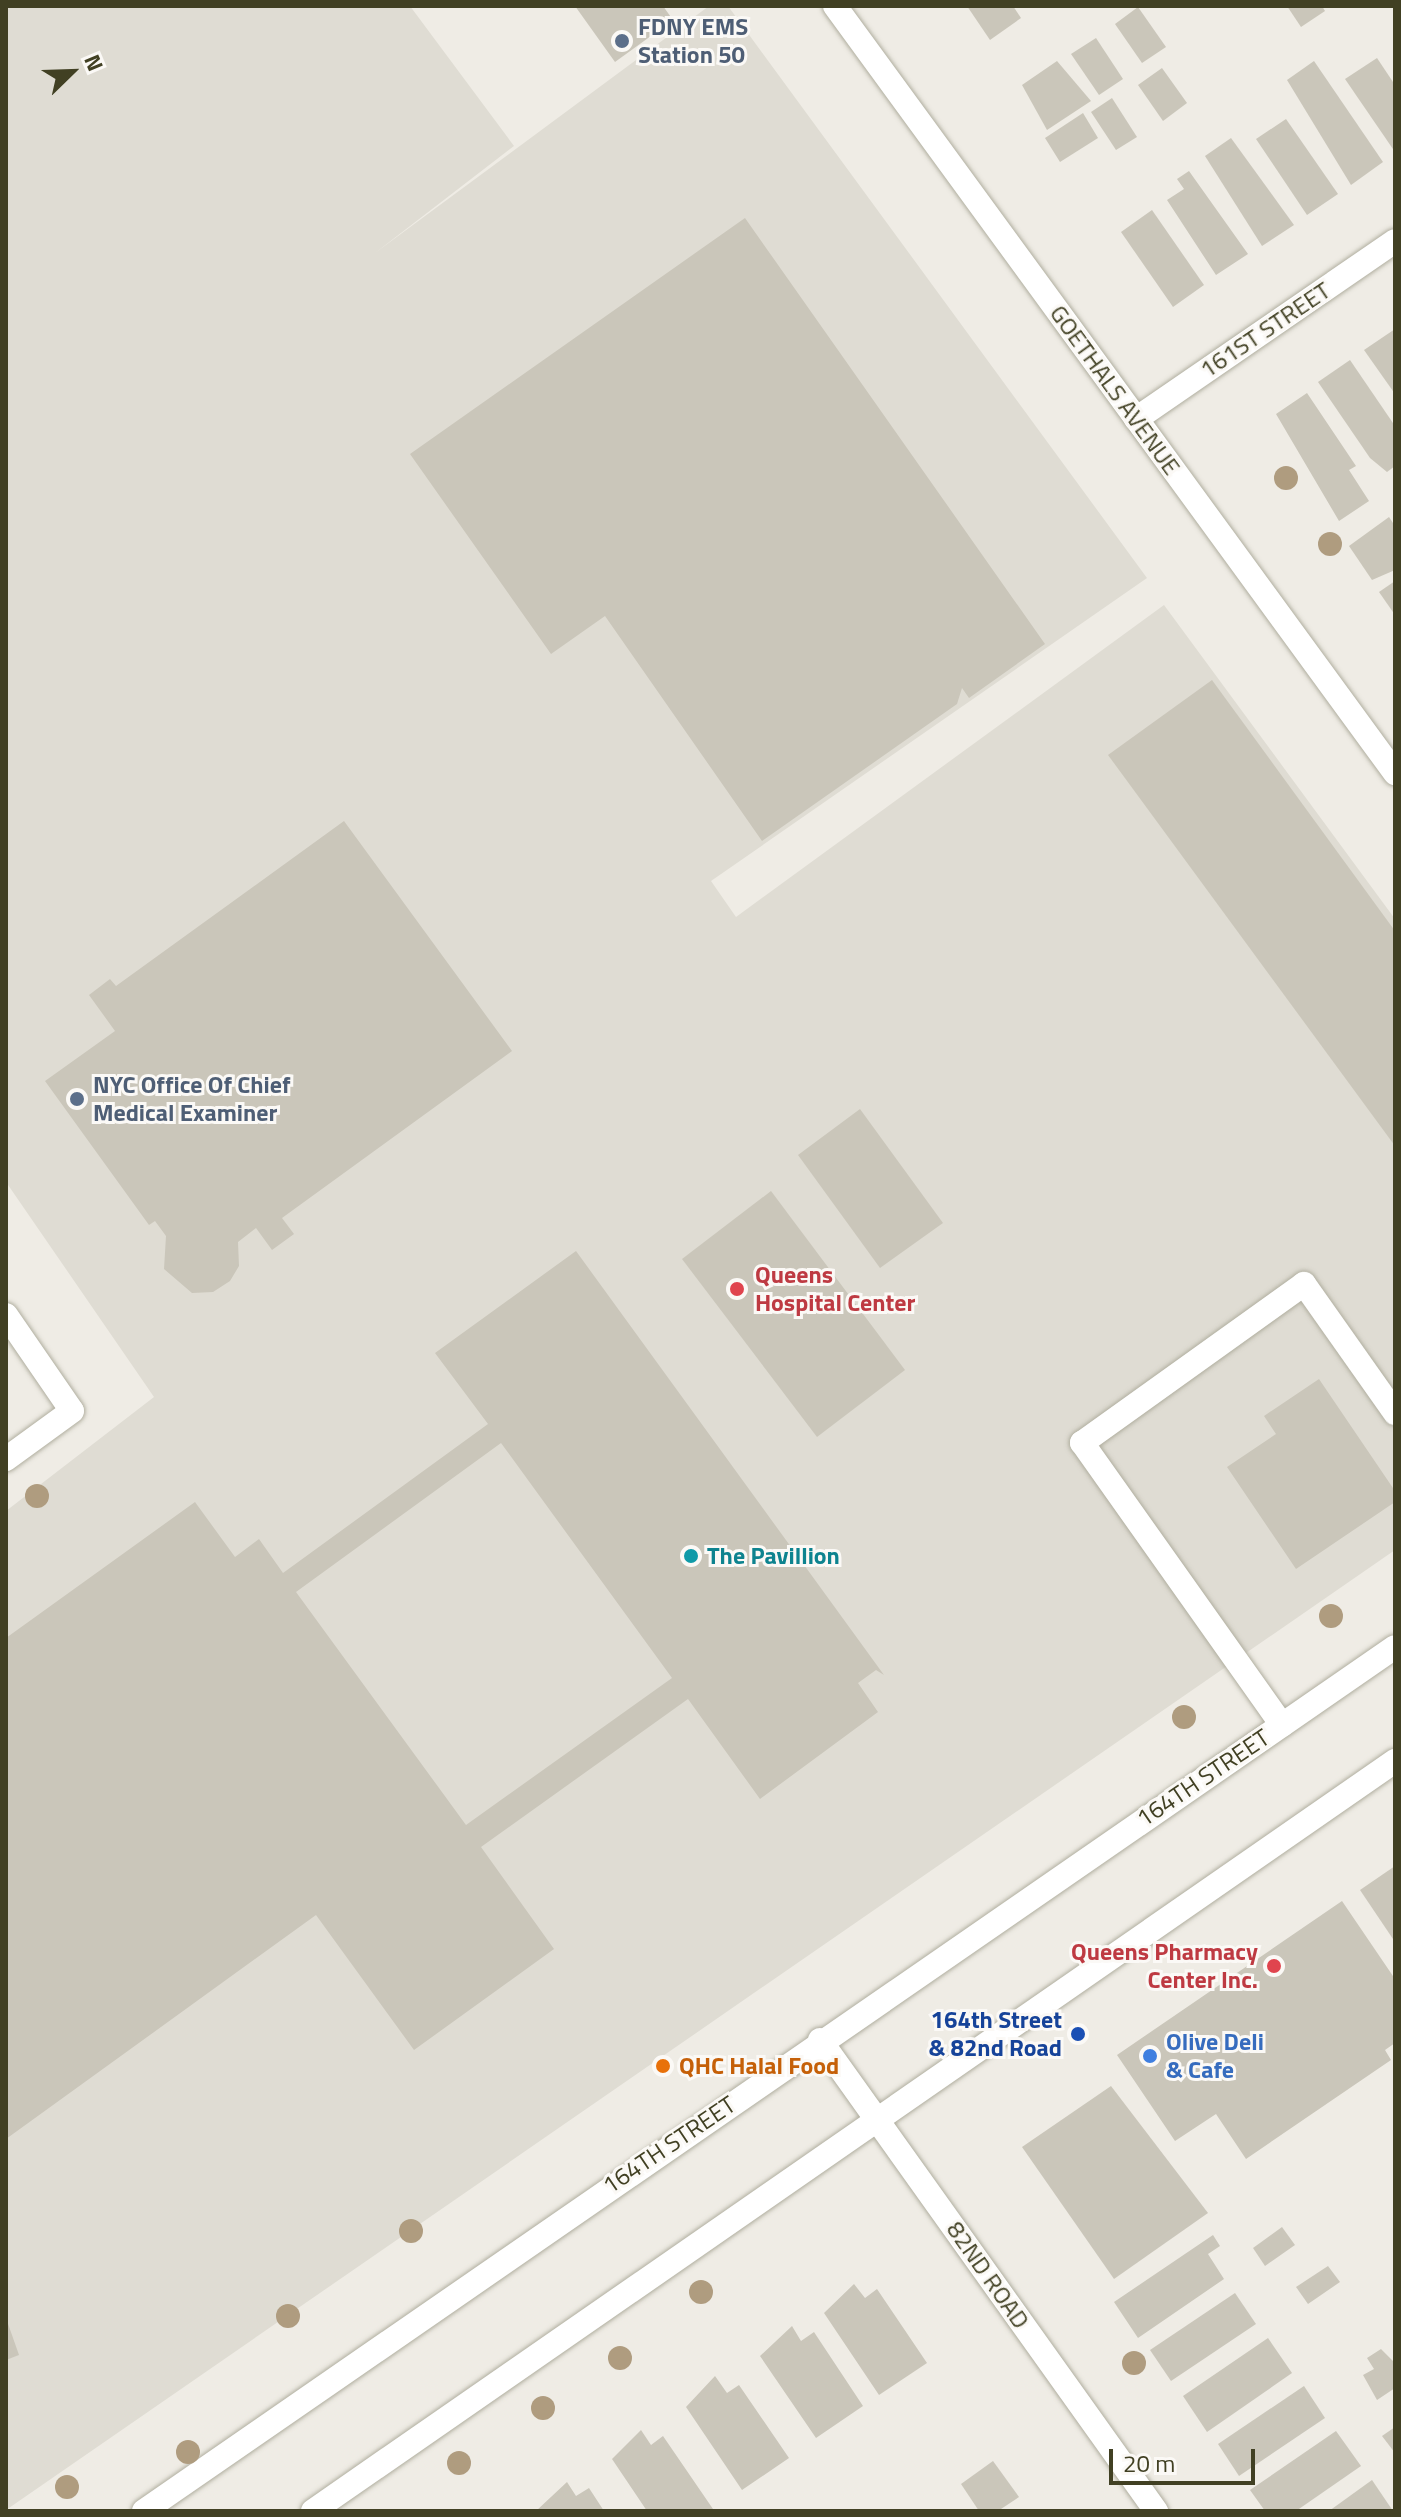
<!DOCTYPE html>
<style>
body{margin:0}
#map{position:relative;width:1401px;height:2517px;overflow:hidden;background:#efece5;font-family:"Titillium Web",sans-serif}
div>[style]{position:absolute}
[style*='--x']{left:calc(var(--x)*1px);top:calc(var(--y)*1px);width:calc(var(--w)*1px);rotate:calc(var(--a)*1deg)}
.built>*{inset:0;background:#dfdcd3}
.building>*{inset:0;background:#cac6ba}
.roads{filter:drop-shadow(0 0 2px #b0ae9f) drop-shadow(0 0 2px #b0ae9f)}
.minor>*{height:24px;margin:-12px;padding:0 12px;transform-origin:12px;border-radius:12px;background:#fff}
.trees>*{width:24px;height:24px;margin:-12px;border-radius:50%;background:#af9c7f}
.dots>*{width:22px;height:22px;translate:-50% -50%;box-sizing:border-box;border:4px solid #fbf9f6;border-radius:50%}
span{translate:-50% -50%;white-space:nowrap;text-align:center;line-height:1.15;-webkit-text-stroke:6px #fbf9f6;paint-order:stroke}
.service-label{font-size:24px;color:#4e5e75;font-weight:700}
.left{translate:0 -50%;text-align:left}
.street-label{font-size:24px;color:#414023}
.health-label{font-size:24px;color:#be3a42;font-weight:700}
.right{translate:-100% -50%;text-align:right}
.culture-label{font-size:24px;color:#0d838f;font-weight:700}
.transit-label{font-size:24px;color:#164399;font-weight:700}
.shop-label{font-size:24px;color:#366cbe;font-weight:700}
.food-label{font-size:24px;color:#c56008;font-weight:700}
.frame{position:absolute;inset:0;border:8px solid #414023;pointer-events:none}
.north{position:absolute;left:32px;top:32px;width:80px;height:80px;-webkit-text-stroke:6px #fbf9f6;paint-order:stroke;rotate:67deg;font-size:22px;font-weight:700;line-height:32px;text-align:center;color:#414023}
.north::after{content:'';display:block;margin:auto;width:28px;height:36px;background:#414023;clip-path:polygon(50% 0,100% 100%,50% 72%,0 100%)}
.scale{position:absolute;left:1109px;top:2449px;width:146px;height:36px;box-sizing:border-box;border:4px solid #414023;border-top:0;padding-left:10px;font-size:24px;line-height:28px;white-space:nowrap;color:#414023;-webkit-text-stroke:6px #fbf9f6;paint-order:stroke}
</style>
<div id="map">
<div class="built">
<i style="clip-path:polygon(6px 6px,410px 6px,514px 146px,375px 253px,709px 6px,728px 6px,1147px 578px,711px 881px,736px 917px,1164px 605px,1395px 919px,1395px 1550px,6px 2510px,6px 1511px,154px 1397px,6px 1182px)"></i>
</div>
<div class="building">
<i style="clip-path:polygon(575px 6px,663px 6px,673px 20px,615px 62px)"></i>
<i style="clip-path:polygon(967px 6px,1013px 6px,1021px 18px,990px 40px)"></i>
<i style="clip-path:polygon(1287px 6px,1322px 6px,1325px 11px,1301px 27px)"></i>
<i style="clip-path:polygon(1138px 7px,1166px 47px,1142px 63px,1115px 24px)"></i>
<i style="clip-path:polygon(1096px 38px,1123px 79px,1099px 95px,1071px 54px)"></i>
<i style="clip-path:polygon(1377px 58px,1395px 85px,1395px 152px,1345px 79px)"></i>
<i style="clip-path:polygon(1057px 61px,1091px 101px,1047px 130px,1022px 85px)"></i>
<i style="clip-path:polygon(1314px 61px,1383px 162px,1351px 185px,1287px 80px)"></i>
<i style="clip-path:polygon(1162px 68px,1187px 103px,1163px 121px,1138px 85px)"></i>
<i style="clip-path:polygon(1112px 98px,1137px 137px,1116px 150px,1091px 112px)"></i>
<i style="clip-path:polygon(1083px 113px,1098px 138px,1060px 162px,1045px 138px)"></i>
<i style="clip-path:polygon(1286px 119px,1338px 194px,1307px 215px,1256px 139px)"></i>
<i style="clip-path:polygon(1231px 138px,1294px 225px,1262px 246px,1205px 156px)"></i>
<i style="clip-path:polygon(1189px 171px,1248px 254px,1216px 275px,1167px 200px,1184px 189px,1177px 179px)"></i>
<i style="clip-path:polygon(1152px 210px,1204px 285px,1173px 307px,1121px 232px)"></i>
<i style="clip-path:polygon(745px 218px,1045px 644px,969px 698px,962px 688px,957px 704px,762px 841px,605px 616px,551px 654px,410px 454px)"></i>
<i style="clip-path:polygon(1395px 329px,1395px 394px,1364px 350px)"></i>
<i style="clip-path:polygon(1350px 360px,1395px 426px,1395px 466px,1387px 472px,1370px 458px,1318px 382px)"></i>
<i style="clip-path:polygon(1307px 393px,1356px 466px,1349px 470px,1369px 501px,1339px 521px,1276px 414px)"></i>
<i style="clip-path:polygon(1389px 517px,1395px 526px,1395px 570px,1372px 580px,1349px 546px)"></i>
<i style="clip-path:polygon(1395px 581px,1395px 615px,1379px 592px)"></i>
<i style="clip-path:polygon(1212px 680px,1395px 931px,1395px 1146px,1108px 755px)"></i>
<i style="clip-path:polygon(344px 821px,512px 1051px,282px 1218px,294px 1234px,272px 1250px,256px 1228px,238px 1242px,239px 1266px,230px 1281px,213px 1292px,192px 1293px,164px 1269px,166px 1236px,155px 1221px,149px 1225px,45px 1081px,115px 1031px,89px 995px,110px 979px,116px 986px)"></i>
<i style="clip-path:polygon(860px 1109px,943px 1223px,880px 1268px,798px 1155px)"></i>
<i style="clip-path:polygon(771px 1191px,905px 1370px,817px 1437px,682px 1259px)"></i>
<i style="clip-path:polygon(evenodd,576px 1251px,884px 1675px,876px 1670px,858px 1683px,878px 1712px,760px 1799px,688px 1699px,481px 1847px,554px 1949px,414px 2050px,316px 1915px,6px 2139px,6px 1638px,195px 1502px,235px 1557px,259px 1539px,283px 1573px,488px 1424px,435px 1353px,576px 1251px,501px 1443px,672px 1678px,466px 1825px,296px 1592px,501px 1443px)"></i>
<i style="clip-path:polygon(1319px 1379px,1395px 1491px,1395px 1502px,1296px 1569px,1227px 1467px,1276px 1434px,1264px 1416px)"></i>
<i style="clip-path:polygon(1395px 1866px,1395px 1942px,1360px 1890px)"></i>
<i style="clip-path:polygon(1342px 1901px,1395px 1979px,1395px 2043px,1385px 2050px,1391px 2060px,1246px 2159px,1216px 2114px,1175px 2141px,1117px 2055px)"></i>
<i style="clip-path:polygon(1111px 2086px,1208px 2213px,1114px 2279px,1022px 2147px)"></i>
<i style="clip-path:polygon(1282px 2227px,1295px 2245px,1265px 2266px,1253px 2248px)"></i>
<i style="clip-path:polygon(1213px 2235px,1220px 2246px,1208px 2254px,1224px 2279px,1138px 2338px,1114px 2302px)"></i>
<i style="clip-path:polygon(1328px 2266px,1340px 2282px,1308px 2304px,1296px 2287px)"></i>
<i style="clip-path:polygon(854px 2284px,865px 2298px,877px 2289px,927px 2363px,879px 2395px,824px 2313px)"></i>
<i style="clip-path:polygon(1235px 2293px,1256px 2324px,1171px 2381px,1150px 2350px)"></i>
<i style="clip-path:polygon(6px 2318px,19px 2355px,6px 2360px)"></i>
<i style="clip-path:polygon(792px 2326px,801px 2341px,814px 2332px,863px 2406px,816px 2438px,760px 2356px)"></i>
<i style="clip-path:polygon(1268px 2338px,1292px 2373px,1207px 2432px,1183px 2396px)"></i>
<i style="clip-path:polygon(1381px 2349px,1395px 2363px,1395px 2388px,1377px 2400px,1363px 2375px,1374px 2369px,1367px 2358px)"></i>
<i style="clip-path:polygon(715px 2376px,727px 2393px,739px 2385px,789px 2458px,742px 2490px,686px 2407px)"></i>
<i style="clip-path:polygon(1304px 2386px,1325px 2418px,1239px 2476px,1218px 2444px)"></i>
<i style="clip-path:polygon(1395px 2427px,1395px 2453px,1382px 2436px)"></i>
<i style="clip-path:polygon(641px 2430px,651px 2445px,663px 2436px,713px 2509px,647px 2511px,612px 2459px)"></i>
<i style="clip-path:polygon(1336px 2431px,1361px 2466px,1296px 2511px,1265px 2511px,1250px 2490px)"></i>
<i style="clip-path:polygon(993px 2461px,1019px 2497px,998px 2511px,979px 2511px,961px 2484px)"></i>
<i style="clip-path:polygon(1372px 2480px,1393px 2511px,1329px 2511px)"></i>
<i style="clip-path:polygon(567px 2482px,576px 2496px,589px 2488px,604px 2511px,536px 2511px)"></i>
</div>
<div class="roads">
<div class="minor">
<i style="--x:835;--y:6;--w:950;--a:53.87"></i>
<i style="--x:1136;--y:419;--w:314;--a:-34.5"></i>
<i style="--x:6;--y:1315;--w:116;--a:55.5"></i>
<i style="--x:72;--y:1411;--w:82;--a:144"></i>
<i style="--x:1282;--y:1725;--w:346;--a:-125.3"></i>
<i style="--x:1082;--y:1443;--w:273;--a:-35.6"></i>
<i style="--x:1304;--y:1284;--w:158;--a:54.8"></i>
<i style="--x:820;--y:2040;--w:579;--a:54.5"></i>
<i style="--x:144;--y:2511;--w:1520;--a:-34.63"></i>
<i style="--x:313;--y:2511;--w:1317;--a:-34.73"></i>
</div>
</div>
<div class="trees">
<i style="left:1286px;top:478px"></i>
<i style="left:1330px;top:544px"></i>
<i style="left:37px;top:1496px"></i>
<i style="left:1331px;top:1616px"></i>
<i style="left:1184px;top:1717px"></i>
<i style="left:411px;top:2231px"></i>
<i style="left:701px;top:2292px"></i>
<i style="left:288px;top:2316px"></i>
<i style="left:620px;top:2358px"></i>
<i style="left:1134px;top:2363px"></i>
<i style="left:543px;top:2408px"></i>
<i style="left:188px;top:2452px"></i>
<i style="left:459px;top:2463px"></i>
<i style="left:67px;top:2487px"></i>
</div>
<div class="dots">
<i style="left:622px;top:41px;background:#5c6f8a"></i>
<i style="left:77px;top:1099px;background:#5c6f8a"></i>
<i style="left:737px;top:1289px;background:#e0444e"></i>
<i style="left:691px;top:1556px;background:#0f9aa8"></i>
<i style="left:1274px;top:1966px;background:#e0444e"></i>
<i style="left:1078px;top:2034px;background:#1a4fb4"></i>
<i style="left:1150px;top:2056px;background:#3f7fe0"></i>
<i style="left:663px;top:2066px;background:#e8710a"></i>
</div>
<div class="service-label">
<span class="left" style="left:638px;top:41px">FDNY EMS<br>Station 50</span>
<span class="left" style="left:93px;top:1099px">NYC Office Of Chief<br>Medical Examiner</span>
</div>
<div class="street-label">
<span style="left:1265px;top:330px;rotate:-34deg">161ST STREET</span>
<span style="left:1115px;top:390px;rotate:54deg">GOETHALS AVENUE</span>
<span style="left:1203px;top:1778px;rotate:-34deg">164TH STREET</span>
<span style="left:669px;top:2145px;rotate:-34deg">164TH STREET</span>
<span style="left:988px;top:2275px;rotate:55deg">82ND ROAD</span>
</div>
<div class="health-label">
<span class="left" style="left:755px;top:1289px">Queens<br>Hospital Center</span>
<span class="right" style="left:1258px;top:1966px">Queens Pharmacy<br>Center Inc.</span>
</div>
<div class="culture-label">
<span class="left" style="left:707px;top:1556px">The Pavillion</span>
</div>
<div class="transit-label">
<span class="right" style="left:1062px;top:2034px">164th Street<br>&amp; 82nd Road</span>
</div>
<div class="shop-label">
<span class="left" style="left:1166px;top:2056px">Olive Deli<br>&amp; Cafe</span>
</div>
<div class="food-label">
<span class="left" style="left:679px;top:2066px">QHC Halal Food</span>
</div>
<div class="frame"></div>
<div class="north">N</div>
<div class="scale">20 m</div>
</div>
